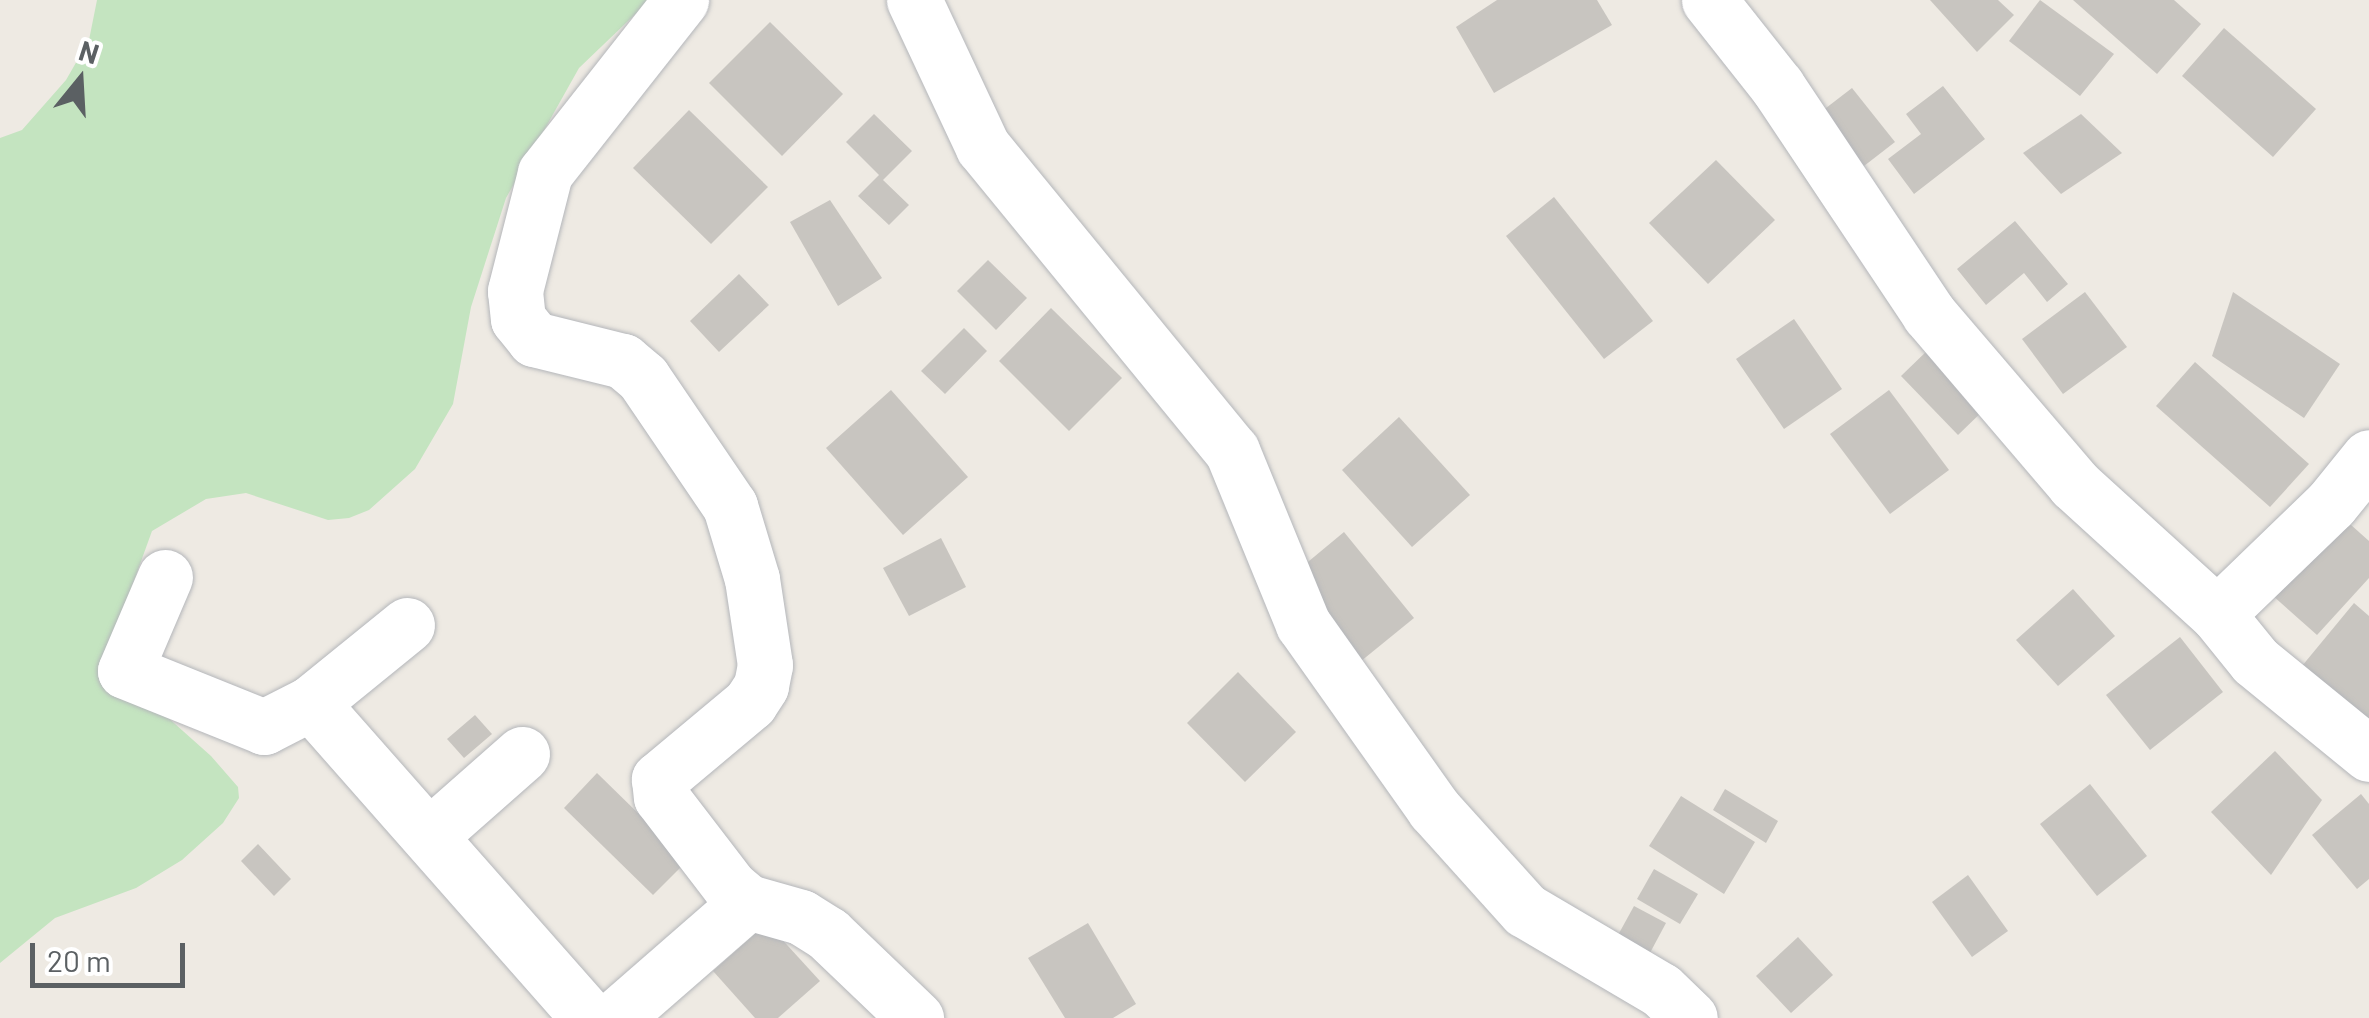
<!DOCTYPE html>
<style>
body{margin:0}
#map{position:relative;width:2369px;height:1018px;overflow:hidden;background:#eeeae3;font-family:Barlow,sans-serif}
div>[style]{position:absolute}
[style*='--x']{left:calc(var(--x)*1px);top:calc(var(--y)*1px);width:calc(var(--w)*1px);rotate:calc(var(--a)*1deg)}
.green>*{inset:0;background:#c4e4c0}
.building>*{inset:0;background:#c8c5c0}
.roads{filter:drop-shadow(0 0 2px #b4b6ba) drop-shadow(0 0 2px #b4b6ba)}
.minor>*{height:55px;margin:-27.5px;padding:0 27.5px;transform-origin:27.5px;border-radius:27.5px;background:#fff}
span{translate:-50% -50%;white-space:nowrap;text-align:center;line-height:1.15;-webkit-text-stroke:8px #fff;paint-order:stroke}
.north{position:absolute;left:30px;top:30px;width:100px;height:100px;-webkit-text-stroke:8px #fff;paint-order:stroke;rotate:18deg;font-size:28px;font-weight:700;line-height:40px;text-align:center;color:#5b6063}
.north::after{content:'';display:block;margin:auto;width:35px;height:45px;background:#5b6063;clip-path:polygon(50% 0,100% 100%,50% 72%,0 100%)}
.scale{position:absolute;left:30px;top:943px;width:155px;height:45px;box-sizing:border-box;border:5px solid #5b6063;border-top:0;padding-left:12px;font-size:30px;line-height:35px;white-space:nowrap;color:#5b6063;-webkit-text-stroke:8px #fff;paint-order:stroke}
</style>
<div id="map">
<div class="green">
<i style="clip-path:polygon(97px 0,650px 0,579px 68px,506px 198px,471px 307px,453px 404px,415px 469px,369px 510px,349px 518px,328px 520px,246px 493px,206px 499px,152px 531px,131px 589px,165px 715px,211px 756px,238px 787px,239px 798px,223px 823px,182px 860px,136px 888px,55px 918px,0 963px,0 138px,22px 130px,66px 80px,89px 40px)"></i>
</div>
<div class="building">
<i style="clip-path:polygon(1497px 0,1597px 0,1612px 25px,1494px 93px,1456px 27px)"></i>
<i style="clip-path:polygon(1930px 0,1998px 0,2014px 15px,1977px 52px)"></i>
<i style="clip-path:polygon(2040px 0,2114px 54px,2080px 96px,2009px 41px)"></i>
<i style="clip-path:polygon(2073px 0,2174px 0,2201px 24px,2157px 74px)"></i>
<i style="clip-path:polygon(770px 22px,843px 94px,782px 156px,709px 83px)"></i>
<i style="clip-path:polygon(2224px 28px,2316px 109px,2273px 157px,2182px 76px)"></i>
<i style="clip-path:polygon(1943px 86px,1985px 139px,1914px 194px,1888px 159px,1921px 134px,1906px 114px)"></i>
<i style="clip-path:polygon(1852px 88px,1895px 142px,1855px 173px,1813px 118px)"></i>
<i style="clip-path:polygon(689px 110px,768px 187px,711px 244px,633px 168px)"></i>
<i style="clip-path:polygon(874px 114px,912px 151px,883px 180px,909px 205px,889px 225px,858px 196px,879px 175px,846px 142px)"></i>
<i style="clip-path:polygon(2081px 114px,2122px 153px,2061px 194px,2023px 153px)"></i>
<i style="clip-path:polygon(1716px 160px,1775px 220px,1708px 284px,1649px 223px)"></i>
<i style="clip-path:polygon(1554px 197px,1653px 321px,1604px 359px,1506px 236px)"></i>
<i style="clip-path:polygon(830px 200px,882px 278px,838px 306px,790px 222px)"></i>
<i style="clip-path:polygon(2015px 221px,2068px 284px,2047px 302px,2024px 273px,1986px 305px,1957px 269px)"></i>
<i style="clip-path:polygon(988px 260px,1027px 298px,996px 330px,957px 291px)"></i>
<i style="clip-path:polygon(739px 274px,769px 305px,719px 352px,690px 321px)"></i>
<i style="clip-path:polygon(2085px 292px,2127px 347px,2063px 394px,2022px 339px)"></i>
<i style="clip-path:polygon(2233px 292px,2340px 364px,2304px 418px,2212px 356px)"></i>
<i style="clip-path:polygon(1051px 308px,1122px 378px,1069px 431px,999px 361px)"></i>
<i style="clip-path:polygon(1794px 319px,1842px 389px,1784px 429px,1736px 359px)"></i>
<i style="clip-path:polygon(964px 328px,987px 351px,945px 394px,921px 371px)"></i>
<i style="clip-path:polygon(1931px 347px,1989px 405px,1958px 435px,1901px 376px)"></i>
<i style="clip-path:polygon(2195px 362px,2309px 464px,2270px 507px,2156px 406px)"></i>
<i style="clip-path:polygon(891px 390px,968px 477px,903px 535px,826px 448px)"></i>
<i style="clip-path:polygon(1889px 390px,1949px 470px,1890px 514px,1830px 434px)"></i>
<i style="clip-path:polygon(1399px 417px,1470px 495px,1412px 547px,1342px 470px)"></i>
<i style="clip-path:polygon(2332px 508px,2369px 541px,2369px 578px,2317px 635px,2262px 586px)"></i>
<i style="clip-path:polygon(1344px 532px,1414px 618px,1355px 666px,1285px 581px)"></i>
<i style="clip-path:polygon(941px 538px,966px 587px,909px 616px,883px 568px)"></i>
<i style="clip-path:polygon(2073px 589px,2115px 636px,2058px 686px,2016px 640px)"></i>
<i style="clip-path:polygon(2354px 603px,2369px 616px,2369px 720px,2302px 666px)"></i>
<i style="clip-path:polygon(2180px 637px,2223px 692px,2150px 750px,2106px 695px)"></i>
<i style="clip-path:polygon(1238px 672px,1296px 732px,1245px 782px,1187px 723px)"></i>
<i style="clip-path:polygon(475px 715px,492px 734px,464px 758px,447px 739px)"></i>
<i style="clip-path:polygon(2275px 751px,2322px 800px,2271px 875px,2211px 812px)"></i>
<i style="clip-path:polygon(597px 773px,687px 861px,653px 895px,564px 808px)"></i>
<i style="clip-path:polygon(2090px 784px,2147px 856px,2097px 896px,2040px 824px)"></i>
<i style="clip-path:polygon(1725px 789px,1778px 821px,1766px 843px,1713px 810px)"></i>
<i style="clip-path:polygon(2361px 794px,2369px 804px,2369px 879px,2357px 889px,2312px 835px)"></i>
<i style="clip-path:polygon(1681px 796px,1755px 842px,1724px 894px,1649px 846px)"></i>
<i style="clip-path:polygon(258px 844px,291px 879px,274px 896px,241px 861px)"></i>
<i style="clip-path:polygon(1654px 869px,1698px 894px,1680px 924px,1637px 899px)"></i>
<i style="clip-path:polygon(1968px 875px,2008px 931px,1972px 957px,1932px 902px)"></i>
<i style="clip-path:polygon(1634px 906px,1666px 923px,1644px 964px,1612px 946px)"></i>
<i style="clip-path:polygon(767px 923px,820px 981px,778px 1018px,755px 1018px,713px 971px)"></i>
<i style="clip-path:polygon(1088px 923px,1136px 1004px,1113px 1018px,1065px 1018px,1028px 958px)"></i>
<i style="clip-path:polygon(1798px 937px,1833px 975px,1791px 1013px,1756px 976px)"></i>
</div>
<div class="roads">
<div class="minor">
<i style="--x:681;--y:0;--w:220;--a:128.2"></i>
<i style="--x:545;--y:173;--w:122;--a:104.3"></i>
<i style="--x:515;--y:291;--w:28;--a:84"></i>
<i style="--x:518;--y:319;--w:26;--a:51"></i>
<i style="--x:534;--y:339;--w:92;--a:13.9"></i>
<i style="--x:623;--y:361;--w:26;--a:40"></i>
<i style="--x:643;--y:378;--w:155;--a:55.8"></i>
<i style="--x:730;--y:506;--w:76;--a:73.2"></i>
<i style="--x:752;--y:579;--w:87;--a:81.4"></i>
<i style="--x:765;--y:665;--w:21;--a:101"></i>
<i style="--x:761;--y:686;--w:20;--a:123"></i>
<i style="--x:750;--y:703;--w:119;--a:140.1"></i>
<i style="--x:659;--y:779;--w:18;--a:84"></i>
<i style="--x:661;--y:797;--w:113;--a:52.5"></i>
<i style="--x:730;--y:887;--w:23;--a:40"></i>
<i style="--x:748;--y:902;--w:55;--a:15.8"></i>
<i style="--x:801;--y:917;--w:32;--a:32"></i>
<i style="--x:828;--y:934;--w:122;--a:43.7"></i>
<i style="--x:914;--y:0;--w:162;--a:64.9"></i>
<i style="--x:983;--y:147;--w:393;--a:50.7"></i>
<i style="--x:1232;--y:451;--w:187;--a:67.7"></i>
<i style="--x:1303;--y:624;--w:227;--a:54.7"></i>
<i style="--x:1434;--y:809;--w:136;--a:48"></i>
<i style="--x:1525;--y:910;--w:158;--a:30.5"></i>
<i style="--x:1661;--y:990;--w:40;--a:44"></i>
<i style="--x:1709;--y:0;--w:110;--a:51.7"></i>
<i style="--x:1777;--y:86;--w:274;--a:56.3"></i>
<i style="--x:1929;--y:314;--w:223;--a:49.5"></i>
<i style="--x:2074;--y:484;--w:193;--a:42.3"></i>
<i style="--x:2217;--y:614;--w:60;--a:51"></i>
<i style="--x:2255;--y:661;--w:147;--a:39.2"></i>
<i style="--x:165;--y:577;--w:102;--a:113.1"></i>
<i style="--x:125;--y:671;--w:150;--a:21.9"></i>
<i style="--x:264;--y:727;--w:53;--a:-27.1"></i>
<i style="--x:2217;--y:614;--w:158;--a:-44"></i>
<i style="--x:2331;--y:504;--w:60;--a:-51"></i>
<i style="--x:407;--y:625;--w:124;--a:140.9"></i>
<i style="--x:311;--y:703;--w:420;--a:48.6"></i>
<i style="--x:429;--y:836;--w:124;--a:-41.4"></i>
<i style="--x:615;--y:1018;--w:176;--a:-41.1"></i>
</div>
</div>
<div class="north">N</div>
<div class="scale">20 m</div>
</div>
